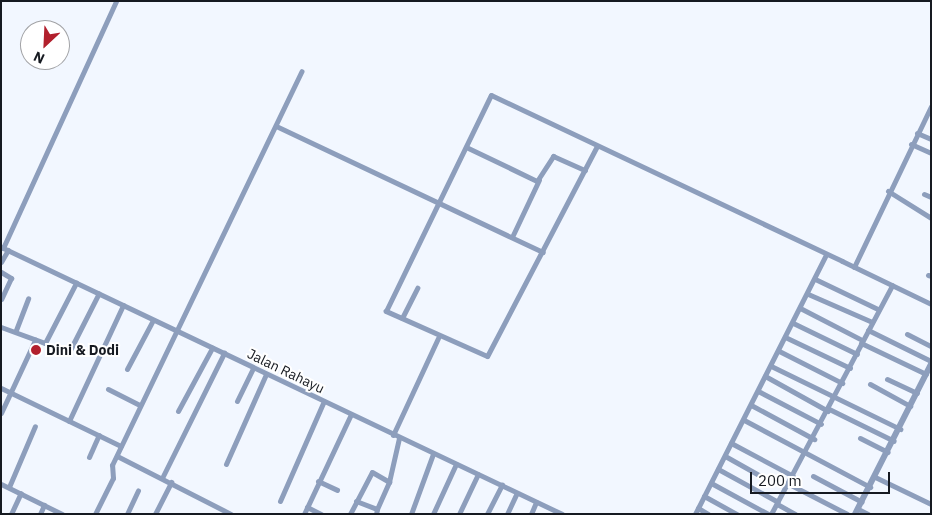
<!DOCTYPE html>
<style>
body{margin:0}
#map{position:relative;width:932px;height:515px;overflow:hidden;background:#f2f7ff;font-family:"IBM Plex Sans",sans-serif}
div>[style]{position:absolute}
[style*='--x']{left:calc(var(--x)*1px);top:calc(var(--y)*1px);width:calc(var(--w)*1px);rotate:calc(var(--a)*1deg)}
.minor>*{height:5px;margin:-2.5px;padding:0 2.5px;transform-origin:2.5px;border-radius:2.5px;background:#8d9ebc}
.tertiary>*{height:6px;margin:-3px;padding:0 3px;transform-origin:3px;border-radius:3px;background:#8d9ebc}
.dots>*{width:14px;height:14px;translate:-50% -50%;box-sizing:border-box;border:2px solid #fff;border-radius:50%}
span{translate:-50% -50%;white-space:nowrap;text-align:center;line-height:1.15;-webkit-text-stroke:4px #fff;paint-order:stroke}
.poi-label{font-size:14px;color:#161a21;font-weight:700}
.left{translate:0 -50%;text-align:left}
.street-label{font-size:14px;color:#161a21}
.frame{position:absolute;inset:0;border:2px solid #161a21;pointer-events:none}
.north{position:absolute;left:20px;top:20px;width:50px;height:50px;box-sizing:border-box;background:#fff;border:1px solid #a2a3a6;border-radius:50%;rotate:205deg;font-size:14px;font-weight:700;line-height:20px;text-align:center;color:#161a21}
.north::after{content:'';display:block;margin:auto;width:18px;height:22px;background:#b2202d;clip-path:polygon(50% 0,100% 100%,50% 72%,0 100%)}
.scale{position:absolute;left:750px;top:472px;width:140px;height:22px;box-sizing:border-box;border:2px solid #161a21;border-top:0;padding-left:6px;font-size:15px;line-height:18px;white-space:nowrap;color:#161a21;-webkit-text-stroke:4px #fff;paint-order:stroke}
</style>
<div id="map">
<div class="minor">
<i style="--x:276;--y:126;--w:295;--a:25.3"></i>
<i style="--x:917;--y:133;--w:15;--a:23"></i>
<i style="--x:911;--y:144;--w:22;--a:24"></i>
<i style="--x:597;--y:146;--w:237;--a:117.6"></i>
<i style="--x:487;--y:356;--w:111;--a:-156"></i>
<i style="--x:386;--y:311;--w:240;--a:-64.1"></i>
<i style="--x:491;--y:95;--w:388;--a:25.3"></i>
<i style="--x:842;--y:261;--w:99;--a:25.8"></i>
<i style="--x:466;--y:147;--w:79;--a:25.6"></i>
<i style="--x:537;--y:181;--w:30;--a:-57"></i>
<i style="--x:553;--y:156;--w:35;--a:24"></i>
<i style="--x:888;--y:191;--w:51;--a:32.1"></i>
<i style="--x:924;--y:194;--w:8;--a:23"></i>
<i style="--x:512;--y:237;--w:63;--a:-64.7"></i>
<i style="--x:1;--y:247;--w:621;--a:25.45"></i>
<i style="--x:3;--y:248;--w:272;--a:-65.4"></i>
<i style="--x:1;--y:262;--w:14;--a:-60"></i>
<i style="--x:854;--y:267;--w:178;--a:-64.4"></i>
<i style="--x:1;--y:272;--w:12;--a:31"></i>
<i style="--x:11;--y:278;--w:23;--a:115"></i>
<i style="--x:928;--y:275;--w:3;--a:18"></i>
<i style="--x:815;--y:279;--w:70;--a:25.5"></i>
<i style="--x:808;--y:294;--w:70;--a:23.6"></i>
<i style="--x:800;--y:308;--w:70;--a:27.3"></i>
<i style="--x:402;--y:318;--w:34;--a:-63"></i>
<i style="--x:793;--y:323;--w:71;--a:25.8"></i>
<i style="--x:1;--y:327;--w:47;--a:20"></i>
<i style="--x:45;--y:343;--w:68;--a:-62.7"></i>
<i style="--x:16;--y:330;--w:34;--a:-69"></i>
<i style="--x:868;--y:330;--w:70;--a:26.2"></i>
<i style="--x:907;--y:334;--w:27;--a:27"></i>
<i style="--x:785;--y:337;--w:72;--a:25.5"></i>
<i style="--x:861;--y:343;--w:72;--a:25.5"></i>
<i style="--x:779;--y:351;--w:71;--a:26.9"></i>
<i style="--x:68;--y:354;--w:68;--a:-63.1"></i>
<i style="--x:771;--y:366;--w:144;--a:26"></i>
<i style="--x:127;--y:369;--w:55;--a:-62"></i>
<i style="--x:765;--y:376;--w:72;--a:29.1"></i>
<i style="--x:887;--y:379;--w:33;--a:25"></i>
<i style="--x:870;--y:384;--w:46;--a:28.8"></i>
<i style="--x:1;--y:388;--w:133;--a:25.8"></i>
<i style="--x:108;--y:389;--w:36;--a:27"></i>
<i style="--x:758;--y:391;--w:71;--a:27.6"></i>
<i style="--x:237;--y:401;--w:37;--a:-64"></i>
<i style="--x:751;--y:405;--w:72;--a:28.4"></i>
<i style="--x:829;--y:409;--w:72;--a:26.2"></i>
<i style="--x:178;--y:411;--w:72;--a:-61.6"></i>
<i style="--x:1;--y:413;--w:81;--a:-65"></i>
<i style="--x:744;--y:420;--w:143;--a:28"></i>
<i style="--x:69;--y:421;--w:128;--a:-65"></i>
<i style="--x:393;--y:435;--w:107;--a:-65.1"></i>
<i style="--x:860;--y:438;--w:31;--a:27"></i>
<i style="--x:731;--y:443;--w:70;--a:28"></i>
<i style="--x:117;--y:456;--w:128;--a:27"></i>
<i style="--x:725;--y:456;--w:47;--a:29.3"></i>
<i style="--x:89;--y:457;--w:24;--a:-66"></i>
<i style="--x:226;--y:464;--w:98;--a:-66"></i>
<i style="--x:718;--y:469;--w:68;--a:28.8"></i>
<i style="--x:813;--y:476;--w:55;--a:28"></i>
<i style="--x:875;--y:477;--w:62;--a:25.7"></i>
<i style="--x:162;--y:478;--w:140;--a:-63.6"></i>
<i style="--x:318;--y:481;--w:21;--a:25"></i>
<i style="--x:389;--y:482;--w:45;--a:-77.2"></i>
<i style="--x:711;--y:483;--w:65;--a:28.5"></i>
<i style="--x:1;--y:484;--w:68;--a:26.2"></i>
<i style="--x:789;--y:484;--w:65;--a:27.3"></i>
<i style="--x:9;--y:487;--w:66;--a:-66.9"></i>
<i style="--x:704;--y:496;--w:37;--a:29"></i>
<i style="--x:280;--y:501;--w:109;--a:-66.3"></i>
<i style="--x:356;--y:501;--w:22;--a:21"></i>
<i style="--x:377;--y:509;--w:5;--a:101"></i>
<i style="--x:777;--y:504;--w:21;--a:29"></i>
<i style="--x:307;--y:507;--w:16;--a:27"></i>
<i style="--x:698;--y:508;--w:12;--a:31"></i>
<i style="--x:858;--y:509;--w:11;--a:27"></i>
<i style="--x:11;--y:514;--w:23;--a:-65"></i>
<i style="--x:40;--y:514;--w:10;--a:-66"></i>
<i style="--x:95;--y:514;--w:40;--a:-63.4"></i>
<i style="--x:113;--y:478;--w:13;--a:-94"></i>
<i style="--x:112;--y:465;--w:437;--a:-64.3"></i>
<i style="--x:127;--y:514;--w:26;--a:-65"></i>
<i style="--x:155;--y:514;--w:36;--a:-63"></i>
<i style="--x:304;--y:514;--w:110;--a:-64.8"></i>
<i style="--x:350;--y:514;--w:47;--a:-62.4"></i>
<i style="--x:372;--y:472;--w:20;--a:30"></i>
<i style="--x:389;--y:482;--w:30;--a:114"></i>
<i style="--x:411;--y:514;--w:64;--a:-69.9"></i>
<i style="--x:433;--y:514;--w:55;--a:-65.3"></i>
<i style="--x:459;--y:514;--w:44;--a:-64.6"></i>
<i style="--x:487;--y:514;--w:33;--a:-63"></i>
<i style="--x:507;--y:514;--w:23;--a:-65"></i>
<i style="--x:531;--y:514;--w:13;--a:-67"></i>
<i style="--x:695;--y:514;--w:290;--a:-63.2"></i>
<i style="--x:771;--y:514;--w:259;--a:-62.1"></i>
</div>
<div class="tertiary">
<i style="--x:855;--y:514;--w:168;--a:-63.1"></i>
</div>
<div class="dots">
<i style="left:36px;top:350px;background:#b2202d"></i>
</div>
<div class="poi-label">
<span class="left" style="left:46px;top:350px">Dini &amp; Dodi</span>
</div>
<div class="street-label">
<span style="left:286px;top:371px;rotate:26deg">Jalan Rahayu</span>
</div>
<div class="frame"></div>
<div class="north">N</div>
<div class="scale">200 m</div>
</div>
